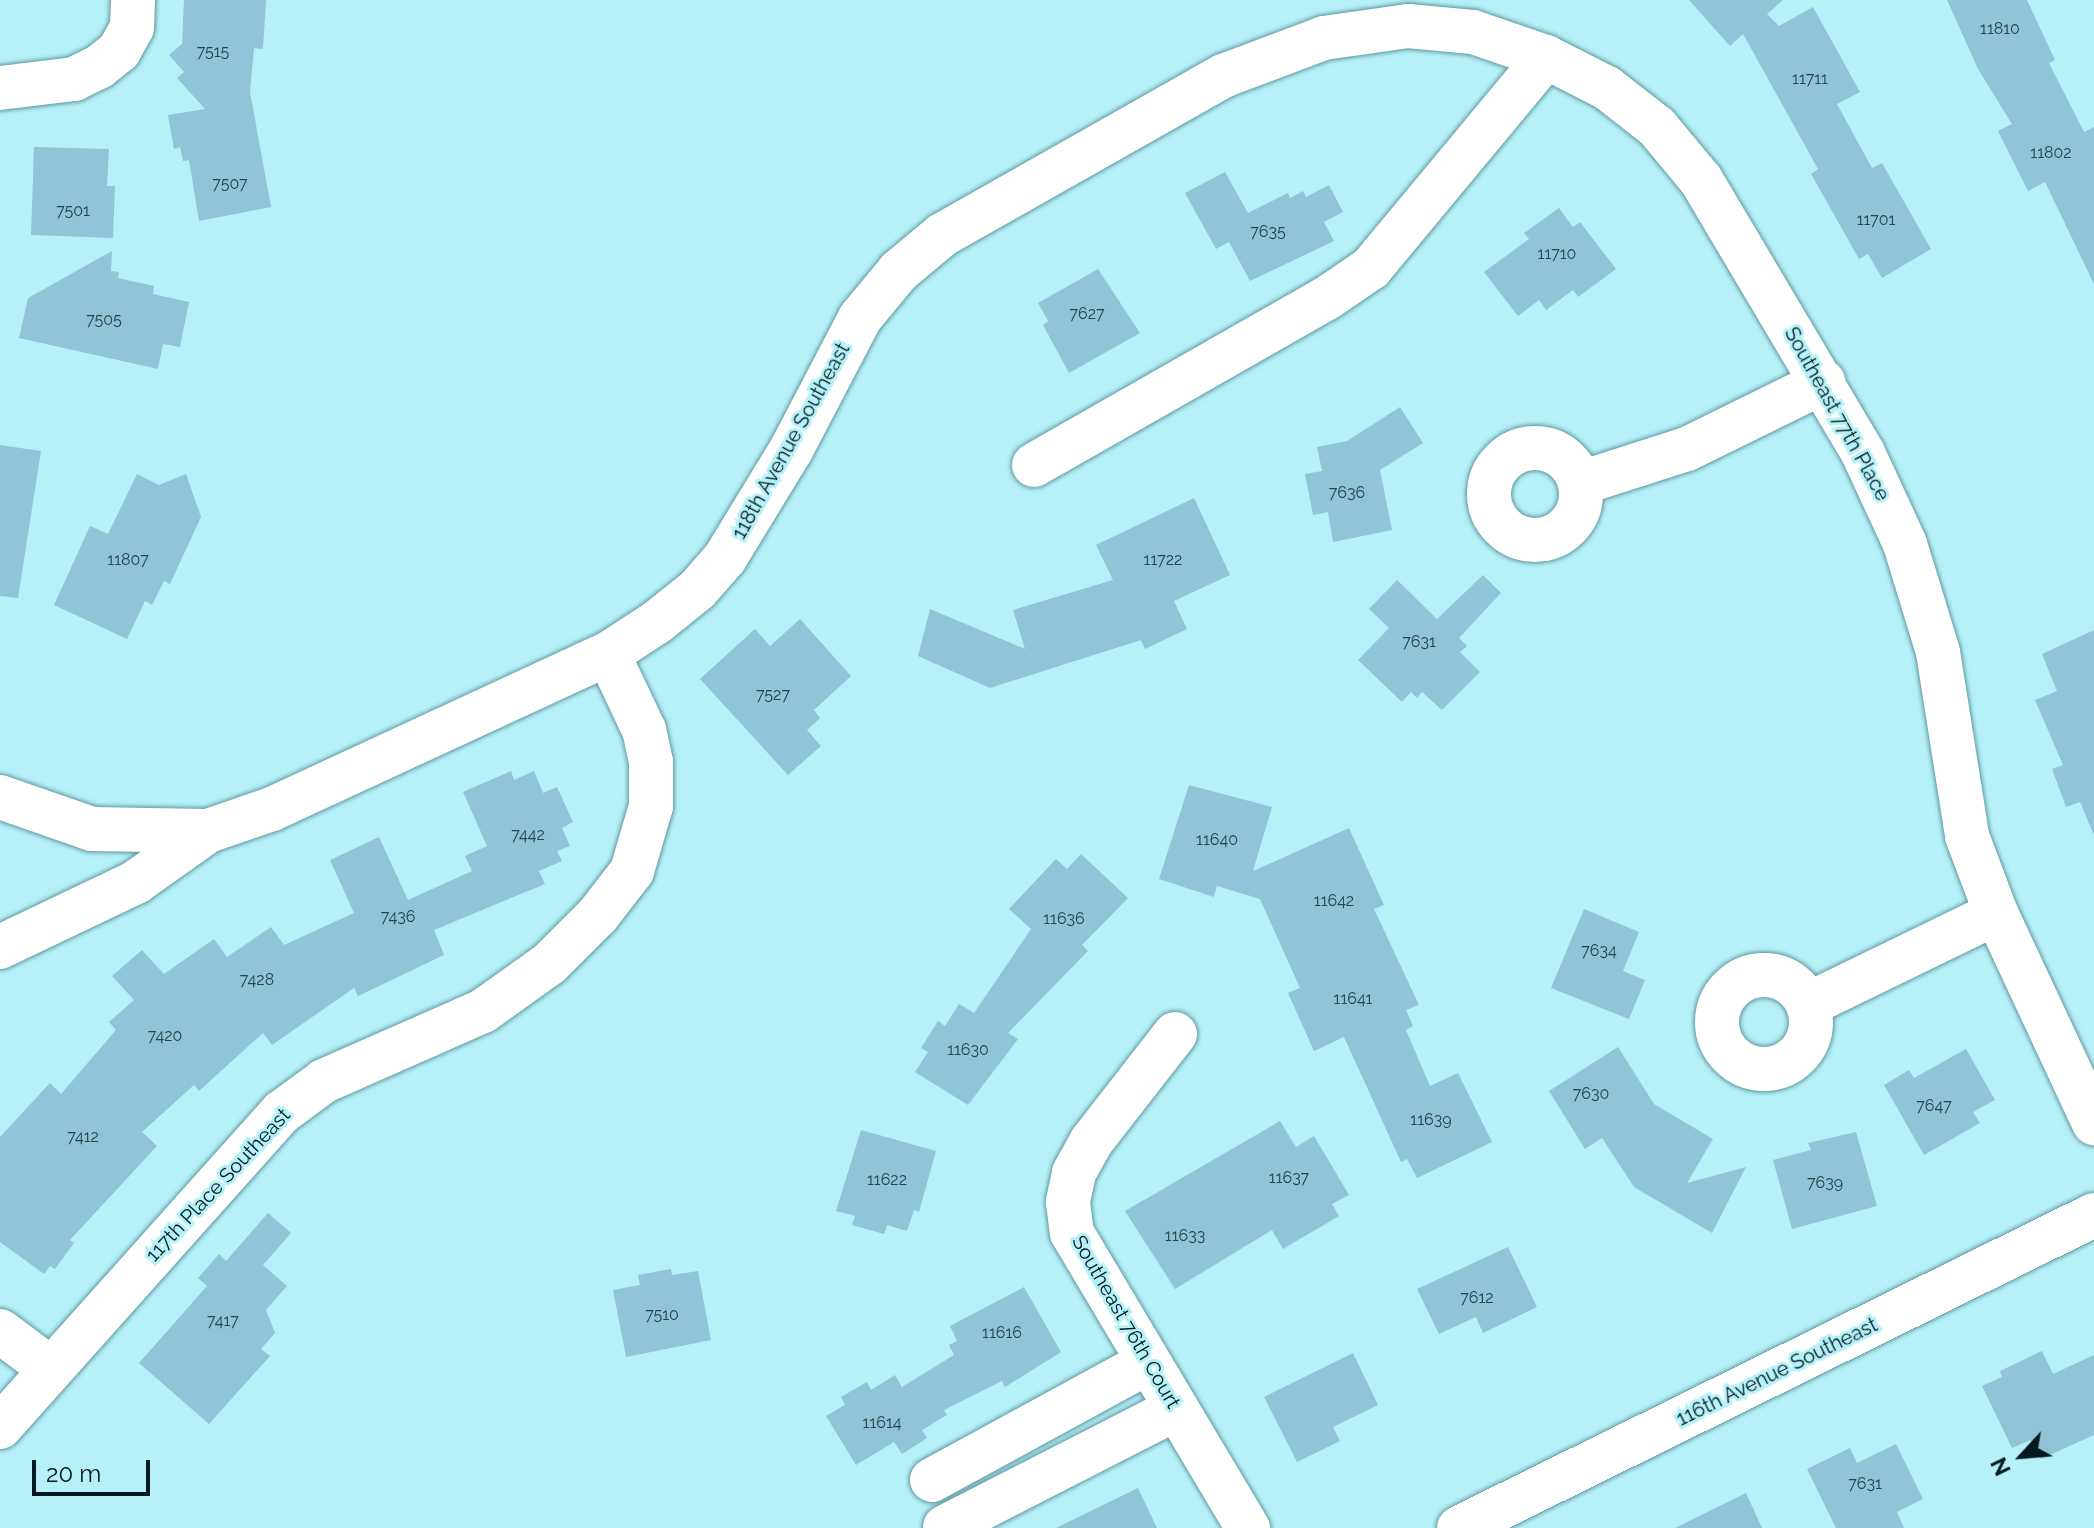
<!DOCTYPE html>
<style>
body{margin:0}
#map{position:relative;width:2094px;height:1528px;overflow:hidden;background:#b6f1f9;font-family:Raleway,sans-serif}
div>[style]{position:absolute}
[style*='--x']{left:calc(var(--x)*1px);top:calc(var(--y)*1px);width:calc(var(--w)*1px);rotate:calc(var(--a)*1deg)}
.building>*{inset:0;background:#91c3d9}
.roads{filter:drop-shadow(0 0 2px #5f98a0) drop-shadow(0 0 2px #5f98a0)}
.minor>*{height:44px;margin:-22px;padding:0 22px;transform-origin:22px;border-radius:22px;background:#fff}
.minor>.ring{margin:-22px;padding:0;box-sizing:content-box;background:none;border:44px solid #fff;border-radius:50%}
span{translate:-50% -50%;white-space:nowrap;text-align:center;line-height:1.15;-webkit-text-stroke:6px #b6f1f9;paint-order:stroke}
.number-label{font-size:16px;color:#26454d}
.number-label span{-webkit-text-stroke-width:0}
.street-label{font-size:20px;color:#031b1e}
.north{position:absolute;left:1982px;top:1416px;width:80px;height:80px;-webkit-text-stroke:6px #b6f1f9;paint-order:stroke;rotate:244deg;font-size:22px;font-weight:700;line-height:32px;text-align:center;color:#031b1e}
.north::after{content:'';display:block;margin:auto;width:28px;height:36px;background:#031b1e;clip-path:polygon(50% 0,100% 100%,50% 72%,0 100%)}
.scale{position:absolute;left:32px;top:1460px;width:118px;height:36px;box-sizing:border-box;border:4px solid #031b1e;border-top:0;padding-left:10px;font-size:24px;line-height:28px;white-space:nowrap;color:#031b1e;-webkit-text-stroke:6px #b6f1f9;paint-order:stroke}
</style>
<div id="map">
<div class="building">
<i style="clip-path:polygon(184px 0,266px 0,263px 49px,254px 48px,250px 92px,271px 207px,199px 221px,189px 160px,183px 161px,180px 147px,174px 149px,168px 115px,205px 109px,177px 78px,184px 72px,169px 55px,182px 44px)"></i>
<i style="clip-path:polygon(1689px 0,1783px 0,1767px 14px,1779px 26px,1813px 7px,1860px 92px,1837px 104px,1872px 168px,1882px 163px,1931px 249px,1882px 278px,1868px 254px,1859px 259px,1811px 174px,1818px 169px,1743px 34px,1730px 46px)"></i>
<i style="clip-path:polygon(1947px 0,2027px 0,2055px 60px,2049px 63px,2084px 132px,2094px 127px,2094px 284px,2045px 182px,2028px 191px,1998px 131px,2012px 124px,1978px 69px)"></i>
<i style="clip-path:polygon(34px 147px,109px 149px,107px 186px,115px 186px,113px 238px,31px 235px)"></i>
<i style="clip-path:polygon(1225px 172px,1248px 213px,1288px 193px,1290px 198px,1303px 191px,1306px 197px,1329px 185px,1343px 212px,1324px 222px,1334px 241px,1250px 281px,1229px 242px,1216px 249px,1185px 193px)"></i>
<i style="clip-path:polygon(1559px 208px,1573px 227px,1580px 222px,1616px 269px,1578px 297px,1573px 290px,1546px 310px,1539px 300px,1518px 316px,1484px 272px,1529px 239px,1524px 233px)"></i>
<i style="clip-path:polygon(112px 251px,111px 271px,119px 272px,118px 278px,154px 286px,153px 294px,189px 302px,180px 347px,163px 344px,158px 369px,19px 338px,28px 298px)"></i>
<i style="clip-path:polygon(1098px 269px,1140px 333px,1069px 373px,1043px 325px,1048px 321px,1038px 303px)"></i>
<i style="clip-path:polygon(1400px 407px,1423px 443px,1380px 470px,1392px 530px,1333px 542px,1328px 512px,1313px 515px,1305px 474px,1322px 471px,1317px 447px,1347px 441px)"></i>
<i style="clip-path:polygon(0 445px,41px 451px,18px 598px,0 596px)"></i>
<i style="clip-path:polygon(137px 474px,159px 485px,186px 474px,201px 517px,170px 584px,164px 581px,152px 605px,145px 601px,127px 639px,54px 605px,90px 526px,108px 534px)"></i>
<i style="clip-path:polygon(1194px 498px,1230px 575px,1174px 601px,1187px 629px,1145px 649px,1141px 640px,990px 688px,918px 656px,930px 609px,1025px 649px,1013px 610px,1113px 580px,1096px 545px)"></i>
<i style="clip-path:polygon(1483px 575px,1501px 593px,1459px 638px,1467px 646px,1460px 652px,1480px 672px,1442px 710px,1422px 692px,1417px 698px,1411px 692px,1402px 702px,1358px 660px,1389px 628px,1369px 609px,1397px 580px,1437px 619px)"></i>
<i style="clip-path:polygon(800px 619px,851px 676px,814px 710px,820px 718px,807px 730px,821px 746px,788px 775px,700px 679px,755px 629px,770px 646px)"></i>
<i style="clip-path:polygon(2094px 630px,2094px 835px,2080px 802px,2066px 807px,2052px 769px,2063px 765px,2035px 700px,2057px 691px,2042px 654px)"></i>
<i style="clip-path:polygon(511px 771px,514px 780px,534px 771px,543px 793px,557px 787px,573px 822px,562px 828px,570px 846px,557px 851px,562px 861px,539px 871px,545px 884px,434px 930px,444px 955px,358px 996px,354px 988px,272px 1045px,263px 1033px,199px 1091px,194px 1085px,142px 1132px,157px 1146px,70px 1240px,74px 1243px,55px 1269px,50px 1266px,44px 1274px,0 1242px,0 1137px,50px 1083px,61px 1094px,116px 1030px,109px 1022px,134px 1000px,112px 976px,142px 950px,164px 974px,214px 939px,227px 957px,271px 927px,284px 945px,354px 913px,330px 860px,379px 837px,408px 900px,472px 871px,465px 856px,487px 846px,463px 792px)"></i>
<i style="clip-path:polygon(1189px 785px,1272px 807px,1253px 871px,1349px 828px,1384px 905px,1374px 909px,1419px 1005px,1406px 1010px,1413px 1026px,1406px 1030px,1430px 1086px,1458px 1073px,1492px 1142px,1417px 1178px,1407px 1159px,1401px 1162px,1344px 1037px,1314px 1051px,1288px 993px,1300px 988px,1260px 899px,1217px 886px,1214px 897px,1159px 879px)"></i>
<i style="clip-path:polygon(1081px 854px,1128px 898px,1082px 945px,1088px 951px,1008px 1033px,1018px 1039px,968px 1105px,915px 1072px,928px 1052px,921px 1048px,938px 1021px,945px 1026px,959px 1004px,974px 1013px,1031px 929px,1009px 909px,1056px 859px,1067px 869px)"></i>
<i style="clip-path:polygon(1584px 909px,1639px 932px,1623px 971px,1645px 980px,1629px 1019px,1551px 988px)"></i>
<i style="clip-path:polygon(1618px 1047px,1654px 1104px,1713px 1139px,1687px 1183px,1746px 1167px,1712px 1233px,1634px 1187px,1602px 1138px,1585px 1149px,1549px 1091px)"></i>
<i style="clip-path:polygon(1966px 1049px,1995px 1100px,1973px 1112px,1980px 1123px,1924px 1155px,1884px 1085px,1909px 1070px,1914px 1078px)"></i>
<i style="clip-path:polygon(1280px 1121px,1296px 1147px,1314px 1136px,1349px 1195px,1332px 1204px,1339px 1216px,1283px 1249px,1272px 1230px,1175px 1289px,1125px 1211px)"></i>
<i style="clip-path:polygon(861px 1130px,936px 1151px,919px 1212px,914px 1210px,907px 1231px,887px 1225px,884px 1234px,852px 1225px,855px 1216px,836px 1211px)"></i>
<i style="clip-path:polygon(1856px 1132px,1877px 1206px,1792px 1229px,1773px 1160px,1811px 1150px,1808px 1143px)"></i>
<i style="clip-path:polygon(268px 1213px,291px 1233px,263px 1265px,287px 1286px,266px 1310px,275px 1333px,261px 1349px,270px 1356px,209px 1424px,139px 1363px,207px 1286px,198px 1278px,219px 1254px,226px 1261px)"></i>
<i style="clip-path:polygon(1508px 1247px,1537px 1307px,1483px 1333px,1476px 1317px,1439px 1334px,1417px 1289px)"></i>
<i style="clip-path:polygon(671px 1269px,672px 1275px,698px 1271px,711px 1340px,626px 1357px,613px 1290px,640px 1285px,638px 1275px)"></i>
<i style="clip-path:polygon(1024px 1287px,1061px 1352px,1005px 1387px,1002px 1381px,944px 1410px,947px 1415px,922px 1430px,927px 1438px,902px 1454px,894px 1442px,856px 1465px,826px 1416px,845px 1405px,841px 1397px,867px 1382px,871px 1390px,895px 1375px,902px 1387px,954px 1355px,949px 1345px,957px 1341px,950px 1326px)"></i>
<i style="clip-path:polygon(2042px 1351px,2053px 1374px,2094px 1355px,2094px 1435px,2041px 1459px,2031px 1440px,2012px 1448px,1982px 1386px,2002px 1377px,2000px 1371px)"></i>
<i style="clip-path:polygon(1353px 1353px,1378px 1405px,1333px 1427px,1340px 1441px,1297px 1462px,1264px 1397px)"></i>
<i style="clip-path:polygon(1896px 1444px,1923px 1499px,1897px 1512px,1904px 1528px,1836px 1528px,1807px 1469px,1850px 1448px,1857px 1463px)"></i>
<i style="clip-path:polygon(1138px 1488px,1157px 1528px,1056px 1528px)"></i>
<i style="clip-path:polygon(1746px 1493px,1762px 1528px,1675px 1528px)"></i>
</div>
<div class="roads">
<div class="minor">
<i style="--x:0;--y:88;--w:75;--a:-6.9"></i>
<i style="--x:74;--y:79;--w:28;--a:-26"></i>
<i style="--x:99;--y:67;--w:26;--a:-39"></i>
<i style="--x:119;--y:51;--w:26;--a:-61"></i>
<i style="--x:132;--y:28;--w:28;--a:-88"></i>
<i class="ring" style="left:1489px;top:448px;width:48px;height:48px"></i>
<i style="--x:1034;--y:465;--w:337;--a:-29.7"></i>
<i style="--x:1327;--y:298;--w:53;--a:-34.3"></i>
<i style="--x:1371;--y:268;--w:274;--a:-50.3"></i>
<i style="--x:1581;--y:483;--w:111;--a:-17.8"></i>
<i style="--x:1687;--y:449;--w:152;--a:-26.2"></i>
<i style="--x:0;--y:797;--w:97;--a:19.2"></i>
<i style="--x:92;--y:829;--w:116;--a:1"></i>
<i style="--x:0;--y:947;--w:151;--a:-25.5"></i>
<i style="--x:136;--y:882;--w:88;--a:-35.3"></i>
<i style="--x:208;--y:831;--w:68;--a:-19"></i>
<i style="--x:272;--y:809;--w:370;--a:-24.8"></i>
<i style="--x:608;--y:654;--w:59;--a:-33.1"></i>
<i style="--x:657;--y:622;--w:51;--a:-38.7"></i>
<i style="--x:697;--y:590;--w:43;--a:-48.8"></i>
<i style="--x:725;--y:558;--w:127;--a:-58.6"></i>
<i style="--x:791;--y:450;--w:149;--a:-62.4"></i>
<i style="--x:860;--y:318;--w:61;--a:-50.3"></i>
<i style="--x:899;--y:271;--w:56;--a:-39.9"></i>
<i style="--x:942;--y:235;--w:323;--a:-29.5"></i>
<i style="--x:1223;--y:76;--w:108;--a:-20.6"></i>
<i style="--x:1324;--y:38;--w:85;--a:-8.1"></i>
<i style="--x:1408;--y:26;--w:65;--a:5.3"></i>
<i style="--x:1473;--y:32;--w:77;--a:18.9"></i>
<i style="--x:1546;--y:57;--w:68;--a:26.9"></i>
<i style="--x:1607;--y:88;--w:63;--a:38"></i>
<i style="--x:1657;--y:127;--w:69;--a:50.3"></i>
<i style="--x:1701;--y:180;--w:317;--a:59.3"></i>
<i style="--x:1863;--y:453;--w:100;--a:65.2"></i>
<i style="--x:1905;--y:544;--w:113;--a:73"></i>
<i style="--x:1938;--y:652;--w:186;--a:81"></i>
<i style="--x:1967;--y:836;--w:82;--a:69.4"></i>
<i style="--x:1996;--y:913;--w:232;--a:65"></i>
<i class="ring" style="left:1717px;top:975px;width:50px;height:50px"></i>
<i style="--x:1809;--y:1004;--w:208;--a:-25.9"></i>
<i style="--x:1175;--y:1034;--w:137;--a:127.9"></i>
<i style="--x:1091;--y:1142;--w:35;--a:119"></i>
<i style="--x:1074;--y:1173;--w:30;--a:102"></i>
<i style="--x:1068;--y:1202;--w:31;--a:83"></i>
<i style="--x:1072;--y:1233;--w:344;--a:59.2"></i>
<i style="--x:0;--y:1331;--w:64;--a:36.7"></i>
<i style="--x:0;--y:1427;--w:423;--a:-48.2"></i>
<i style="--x:282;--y:1112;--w:52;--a:-36.4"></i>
<i style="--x:324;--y:1081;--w:174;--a:-23.8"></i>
<i style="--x:483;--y:1011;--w:81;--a:-35.5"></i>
<i style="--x:549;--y:964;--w:69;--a:-45"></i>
<i style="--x:598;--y:915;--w:56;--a:-52.3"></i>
<i style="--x:632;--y:871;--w:68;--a:-73.7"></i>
<i style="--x:651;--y:806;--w:44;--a:-90"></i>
<i style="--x:651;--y:762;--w:33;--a:-102"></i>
<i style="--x:644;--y:730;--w:84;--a:-115.3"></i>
<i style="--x:932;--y:1480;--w:246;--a:-28.6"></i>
<i style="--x:945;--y:1527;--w:259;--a:-27.1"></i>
<i style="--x:1459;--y:1528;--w:708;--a:-26.24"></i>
</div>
</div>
<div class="number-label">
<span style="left:2000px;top:29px">11810</span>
<span style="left:213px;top:52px">7515</span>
<span style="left:1810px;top:79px">11711</span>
<span style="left:2051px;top:153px">11802</span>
<span style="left:230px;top:184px">7507</span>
<span style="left:73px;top:211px">7501</span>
<span style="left:1876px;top:220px">11701</span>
<span style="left:1268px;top:232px">7635</span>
<span style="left:1557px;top:254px">11710</span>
<span style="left:1087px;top:314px">7627</span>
<span style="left:104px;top:320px">7505</span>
<span style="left:1347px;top:493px">7636</span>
<span style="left:128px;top:560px">11807</span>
<span style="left:1163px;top:560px">11722</span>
<span style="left:1419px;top:642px">7631</span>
<span style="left:773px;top:695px">7527</span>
<span style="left:528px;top:835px">7442</span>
<span style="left:1217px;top:840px">11640</span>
<span style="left:1334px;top:901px">11642</span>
<span style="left:398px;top:917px">7436</span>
<span style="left:1064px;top:919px">11636</span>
<span style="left:1599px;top:951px">7634</span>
<span style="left:257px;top:980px">7428</span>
<span style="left:1353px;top:999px">11641</span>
<span style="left:165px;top:1036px">7420</span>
<span style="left:968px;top:1050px">11630</span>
<span style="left:1591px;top:1094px">7630</span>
<span style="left:1934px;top:1106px">7647</span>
<span style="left:1431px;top:1120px">11639</span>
<span style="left:83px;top:1137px">7412</span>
<span style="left:1289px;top:1178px">11637</span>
<span style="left:887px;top:1180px">11622</span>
<span style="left:1825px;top:1183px">7639</span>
<span style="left:1185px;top:1236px">11633</span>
<span style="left:1477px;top:1298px">7612</span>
<span style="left:662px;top:1315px">7510</span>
<span style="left:223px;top:1321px">7417</span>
<span style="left:1002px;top:1333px">11616</span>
<span style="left:882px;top:1423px">11614</span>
<span style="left:1865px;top:1484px">7631</span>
</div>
<div class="street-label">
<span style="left:1837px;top:414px;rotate:61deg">Southeast 77th Place</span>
<span style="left:791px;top:441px;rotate:-61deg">118th Avenue Southeast</span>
<span style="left:218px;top:1185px;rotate:-47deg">117th Place Southeast</span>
<span style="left:1126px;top:1322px;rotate:60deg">Southeast 76th Court</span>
<span style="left:1777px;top:1372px;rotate:-26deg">116th Avenue Southeast</span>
</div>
<div class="north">N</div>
<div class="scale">20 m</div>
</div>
